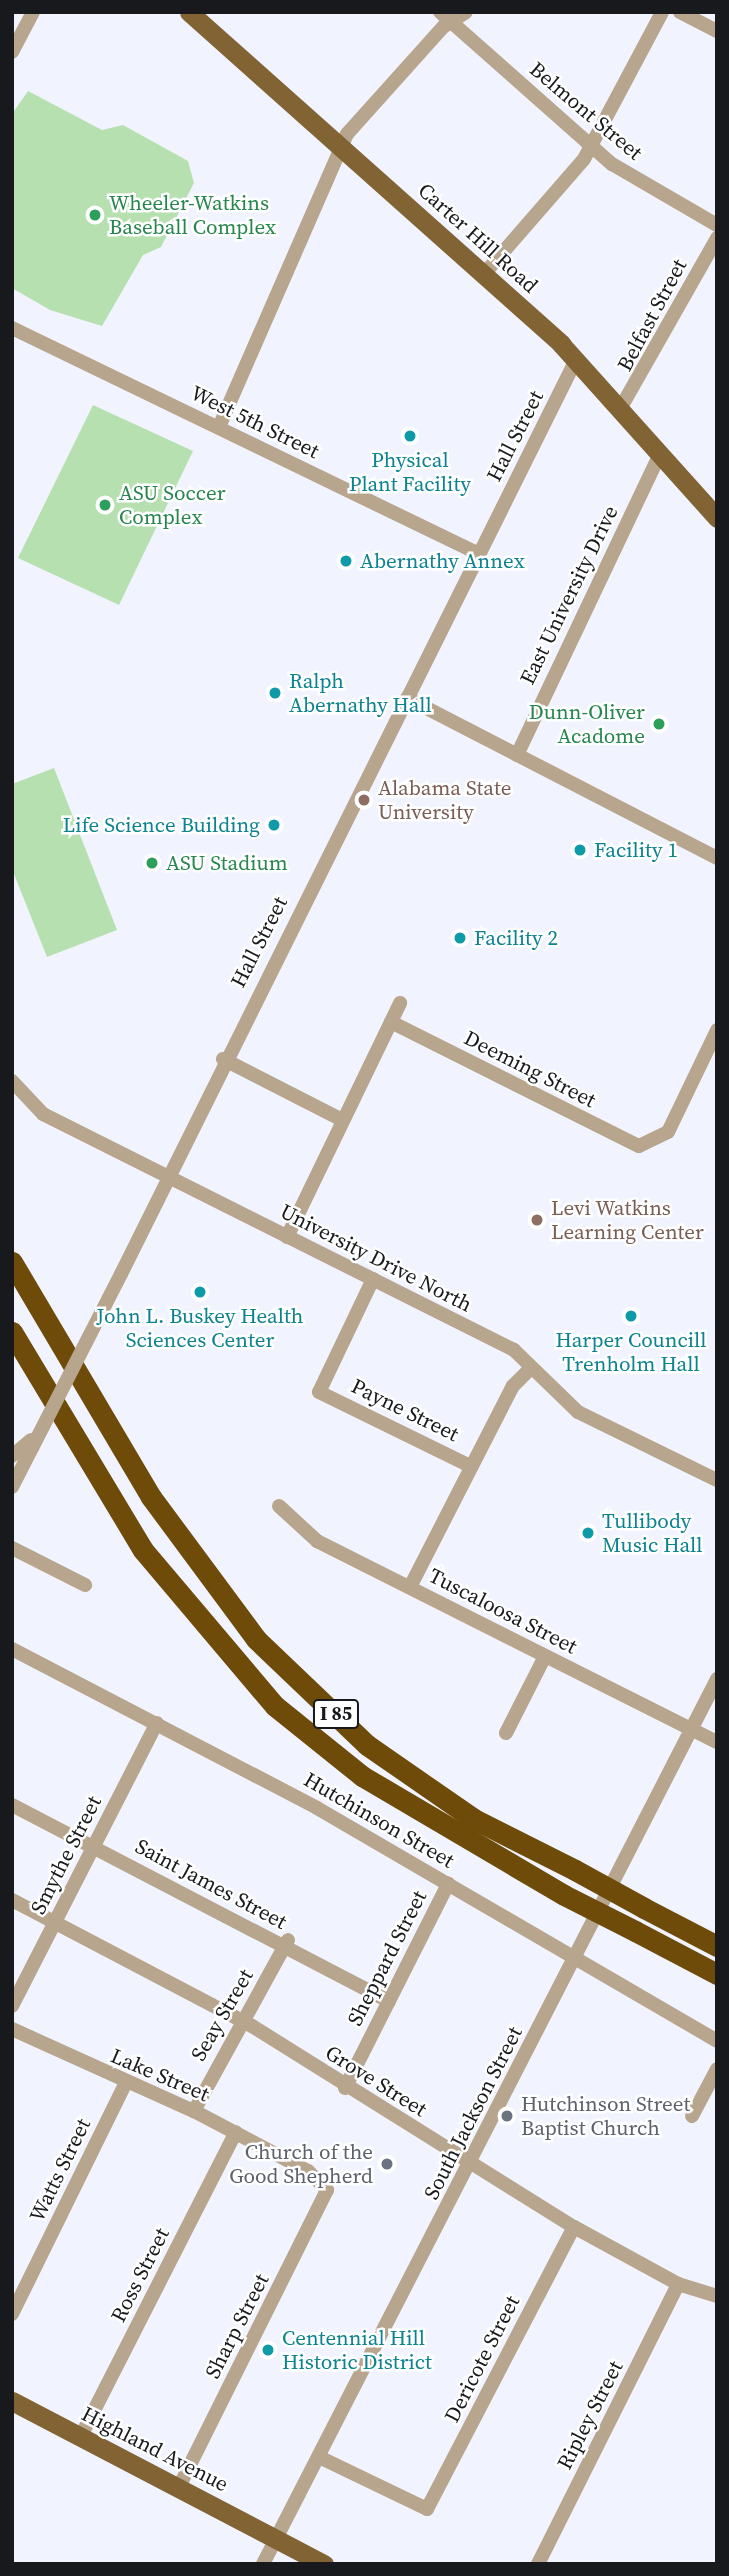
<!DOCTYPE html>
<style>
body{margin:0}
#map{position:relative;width:729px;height:2576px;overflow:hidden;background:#f1f4ff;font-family:"Source Serif 4",serif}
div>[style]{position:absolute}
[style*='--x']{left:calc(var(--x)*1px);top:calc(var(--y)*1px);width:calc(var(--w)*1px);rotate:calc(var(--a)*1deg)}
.green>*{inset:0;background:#b7e0b1}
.minor>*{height:14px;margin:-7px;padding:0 7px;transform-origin:7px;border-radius:7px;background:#b7a58d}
.major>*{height:19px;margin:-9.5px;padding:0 9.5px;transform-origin:9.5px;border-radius:9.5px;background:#826334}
.highway>*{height:21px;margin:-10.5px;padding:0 10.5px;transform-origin:10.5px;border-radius:10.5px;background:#6e4b09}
.minor-bridge>*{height:14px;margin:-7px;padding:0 7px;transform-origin:7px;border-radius:7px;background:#b7a58d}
.highway-bridge>*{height:21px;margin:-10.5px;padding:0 10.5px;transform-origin:10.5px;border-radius:10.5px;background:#6e4b09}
.dots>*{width:19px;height:19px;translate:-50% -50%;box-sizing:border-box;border:4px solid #fff;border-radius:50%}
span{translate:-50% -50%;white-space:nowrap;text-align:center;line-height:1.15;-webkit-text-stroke:5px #fff;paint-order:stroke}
.shield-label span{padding:2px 5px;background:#fff;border:2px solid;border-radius:5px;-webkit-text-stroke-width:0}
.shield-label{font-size:19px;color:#17191c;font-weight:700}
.street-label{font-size:21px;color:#17191c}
.leisure-label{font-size:21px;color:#27864d}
.left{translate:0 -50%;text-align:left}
.right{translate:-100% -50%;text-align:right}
.culture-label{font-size:21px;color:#0d838f}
.education-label{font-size:21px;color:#785e54}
.worship-label{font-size:21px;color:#5b616d}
.frame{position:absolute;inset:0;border:14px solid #17191c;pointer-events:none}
</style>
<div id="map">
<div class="green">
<i style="clip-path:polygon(28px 91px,102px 130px,123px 125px,188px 161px,194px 183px,161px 247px,143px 255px,102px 326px,50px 310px,12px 288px,12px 114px)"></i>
<i style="clip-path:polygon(93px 405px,193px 451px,119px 605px,18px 558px)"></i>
<i style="clip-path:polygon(54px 768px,117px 930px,47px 957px,12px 869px,12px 784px)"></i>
</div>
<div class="minor">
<i style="--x:440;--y:12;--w:230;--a:41.5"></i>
<i style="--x:612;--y:164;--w:121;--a:30.2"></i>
<i style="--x:680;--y:12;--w:42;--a:27.2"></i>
<i style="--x:12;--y:52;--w:45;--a:-62.3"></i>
<i style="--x:484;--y:274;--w:152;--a:-49"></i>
<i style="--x:584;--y:159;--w:166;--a:-62"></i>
<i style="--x:12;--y:328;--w:519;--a:25.82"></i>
<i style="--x:620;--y:409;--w:197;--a:-60.4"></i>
<i style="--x:219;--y:427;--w:320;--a:-66.4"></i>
<i style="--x:347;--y:134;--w:144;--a:-48.1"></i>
<i style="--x:443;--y:27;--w:27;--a:-33"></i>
<i style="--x:407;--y:698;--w:349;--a:27.3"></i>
<i style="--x:517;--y:755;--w:333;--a:-64.6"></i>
<i style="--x:391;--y:1022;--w:277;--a:26.6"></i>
<i style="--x:639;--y:1146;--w:32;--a:-26"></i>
<i style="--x:668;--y:1132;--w:113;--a:-64.3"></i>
<i style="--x:223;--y:1059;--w:134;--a:27.1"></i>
<i style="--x:12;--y:1081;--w:45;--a:46.8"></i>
<i style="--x:43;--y:1114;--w:527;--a:26.61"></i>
<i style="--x:514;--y:1350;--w:89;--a:44.1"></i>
<i style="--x:578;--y:1412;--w:155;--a:26.1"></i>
<i style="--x:287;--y:1237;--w:260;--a:-64.2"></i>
<i style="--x:121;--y:1274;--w:1021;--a:-63.54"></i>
<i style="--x:373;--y:1279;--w:125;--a:115.5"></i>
<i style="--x:319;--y:1392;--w:170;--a:26.1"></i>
<i style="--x:12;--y:1456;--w:25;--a:-40"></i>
<i style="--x:12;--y:1487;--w:44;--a:-62.9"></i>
<i style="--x:279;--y:1506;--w:52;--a:42.6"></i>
<i style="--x:317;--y:1541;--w:448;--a:26.7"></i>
<i style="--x:12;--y:1548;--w:82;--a:26.9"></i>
<i style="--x:410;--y:1587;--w:226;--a:-62.9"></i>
<i style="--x:513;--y:1386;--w:25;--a:-45"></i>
<i style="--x:12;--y:1649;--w:344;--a:27.5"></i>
<i style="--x:317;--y:1808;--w:463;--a:30.2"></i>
<i style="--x:506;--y:1733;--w:86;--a:-63.1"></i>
<i style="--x:12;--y:1805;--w:425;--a:27.5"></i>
<i style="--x:12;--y:1900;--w:271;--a:27.7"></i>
<i style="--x:252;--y:2026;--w:380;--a:32"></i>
<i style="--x:574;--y:2227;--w:119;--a:28.7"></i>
<i style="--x:678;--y:2284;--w:41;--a:17.1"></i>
<i style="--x:12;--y:2006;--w:318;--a:-62.9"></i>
<i style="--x:12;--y:2029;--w:200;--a:24.3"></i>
<i style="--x:194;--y:2111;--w:129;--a:27.8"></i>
<i style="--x:308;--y:2171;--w:27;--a:45"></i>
<i style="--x:327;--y:2190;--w:332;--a:116.5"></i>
<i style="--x:345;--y:2088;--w:229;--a:-63.2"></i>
<i style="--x:194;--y:2111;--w:195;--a:-61.2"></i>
<i style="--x:692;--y:2116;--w:53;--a:-62"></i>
<i style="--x:12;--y:2314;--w:258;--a:-63.8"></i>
<i style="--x:81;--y:2436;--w:341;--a:-63"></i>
<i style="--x:319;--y:2457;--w:120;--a:25.7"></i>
<i style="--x:427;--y:2509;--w:318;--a:-62.5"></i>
<i style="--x:263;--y:2564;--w:995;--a:-62.84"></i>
<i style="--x:538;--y:2564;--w:313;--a:-63.4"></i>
</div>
<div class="major">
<i style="--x:189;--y:12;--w:499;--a:41.7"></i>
<i style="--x:561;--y:344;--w:234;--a:48.1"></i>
<i style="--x:12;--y:2401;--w:352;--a:27.6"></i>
</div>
<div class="highway">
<i style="--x:12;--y:1262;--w:273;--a:59.4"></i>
<i style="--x:151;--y:1497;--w:177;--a:53.5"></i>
<i style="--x:256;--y:1639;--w:153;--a:43.7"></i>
<i style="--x:367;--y:1745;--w:130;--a:34.7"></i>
<i style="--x:474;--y:1819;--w:113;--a:26.8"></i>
<i style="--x:12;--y:1332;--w:254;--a:59"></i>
<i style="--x:143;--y:1550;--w:204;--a:49.8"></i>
<i style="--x:275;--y:1706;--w:112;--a:38.8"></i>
<i style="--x:362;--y:1776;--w:234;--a:30.5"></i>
<i style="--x:644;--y:1908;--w:82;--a:27.5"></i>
<i style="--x:635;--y:1931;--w:93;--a:27.7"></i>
</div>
<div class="minor-bridge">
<i style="--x:32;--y:1448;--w:195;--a:-62.9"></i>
</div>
<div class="highway-bridge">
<i style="--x:575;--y:1870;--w:79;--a:28.8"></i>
<i style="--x:564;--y:1895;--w:80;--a:26.9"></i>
</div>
<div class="dots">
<i style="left:95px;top:215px;background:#2e9e5b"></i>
<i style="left:410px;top:436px;background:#0f9aa8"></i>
<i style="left:105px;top:505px;background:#2e9e5b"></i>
<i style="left:346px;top:561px;background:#0f9aa8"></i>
<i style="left:275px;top:693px;background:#0f9aa8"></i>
<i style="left:659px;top:724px;background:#2e9e5b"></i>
<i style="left:364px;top:800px;background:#8d6e63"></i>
<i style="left:274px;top:825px;background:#0f9aa8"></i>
<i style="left:580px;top:850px;background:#0f9aa8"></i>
<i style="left:152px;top:863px;background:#2e9e5b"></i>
<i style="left:460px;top:938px;background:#0f9aa8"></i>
<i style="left:537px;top:1220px;background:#8d6e63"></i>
<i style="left:200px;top:1292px;background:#0f9aa8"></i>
<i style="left:631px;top:1316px;background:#0f9aa8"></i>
<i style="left:588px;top:1533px;background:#0f9aa8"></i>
<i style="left:507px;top:2116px;background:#6b7280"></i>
<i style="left:387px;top:2164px;background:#6b7280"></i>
<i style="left:268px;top:2350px;background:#0f9aa8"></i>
</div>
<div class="shield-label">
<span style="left:336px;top:1714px">I 85</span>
</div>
<div class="street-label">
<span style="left:586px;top:111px;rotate:40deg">Belmont Street</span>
<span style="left:478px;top:238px;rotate:42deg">Carter Hill Road</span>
<span style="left:652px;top:315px;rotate:-62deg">Belfast Street</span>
<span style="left:255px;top:422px;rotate:26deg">West 5th Street</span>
<span style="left:515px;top:436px;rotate:-63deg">Hall Street</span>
<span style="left:569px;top:595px;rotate:-64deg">East University Drive</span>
<span style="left:259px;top:942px;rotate:-63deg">Hall Street</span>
<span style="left:530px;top:1069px;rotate:27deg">Deeming Street</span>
<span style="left:376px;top:1258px;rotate:27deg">University Drive North</span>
<span style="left:405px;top:1410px;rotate:26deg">Payne Street</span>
<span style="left:503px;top:1611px;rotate:27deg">Tuscaloosa Street</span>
<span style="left:379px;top:1820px;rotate:30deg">Hutchinson Street</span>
<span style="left:66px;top:1855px;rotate:-63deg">Smythe Street</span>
<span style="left:211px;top:1884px;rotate:28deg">Saint James Street</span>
<span style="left:387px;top:1958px;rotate:-63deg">Sheppard Street</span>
<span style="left:222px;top:2015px;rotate:-60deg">Seay Street</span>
<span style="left:160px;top:2075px;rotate:23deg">Lake Street</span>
<span style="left:376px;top:2081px;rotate:32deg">Grove Street</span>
<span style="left:473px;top:2113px;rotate:-63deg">South Jackson Street</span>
<span style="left:60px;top:2170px;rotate:-64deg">Watts Street</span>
<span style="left:140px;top:2275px;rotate:-63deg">Ross Street</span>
<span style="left:237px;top:2326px;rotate:-63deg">Sharp Street</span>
<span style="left:482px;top:2359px;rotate:-63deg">Dericote Street</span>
<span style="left:590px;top:2415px;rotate:-63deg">Ripley Street</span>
<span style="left:155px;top:2449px;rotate:27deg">Highland Avenue</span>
</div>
<div class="leisure-label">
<span class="left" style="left:109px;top:215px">Wheeler-Watkins<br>Baseball Complex</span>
<span class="left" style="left:119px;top:505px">ASU Soccer<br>Complex</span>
<span class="right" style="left:645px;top:724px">Dunn-Oliver<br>Acadome</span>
<span class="left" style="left:166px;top:863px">ASU Stadium</span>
</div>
<div class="culture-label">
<span style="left:410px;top:472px">Physical<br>Plant Facility</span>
<span class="left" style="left:360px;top:561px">Abernathy Annex</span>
<span class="left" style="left:289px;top:693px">Ralph<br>Abernathy Hall</span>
<span class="right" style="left:260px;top:825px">Life Science Building</span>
<span class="left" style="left:594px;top:850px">Facility 1</span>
<span class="left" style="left:474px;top:938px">Facility 2</span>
<span style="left:200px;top:1328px">John L. Buskey Health<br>Sciences Center</span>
<span style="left:631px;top:1352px">Harper Councill<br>Trenholm Hall</span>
<span class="left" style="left:602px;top:1533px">Tullibody<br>Music Hall</span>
<span class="left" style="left:282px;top:2350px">Centennial Hill<br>Historic District</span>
</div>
<div class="education-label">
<span class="left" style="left:378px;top:800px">Alabama State<br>University</span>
<span class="left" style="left:551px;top:1220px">Levi Watkins<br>Learning Center</span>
</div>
<div class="worship-label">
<span class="left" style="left:521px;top:2116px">Hutchinson Street<br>Baptist Church</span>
<span class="right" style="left:373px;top:2164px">Church of the<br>Good Shepherd</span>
</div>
<div class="frame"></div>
</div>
